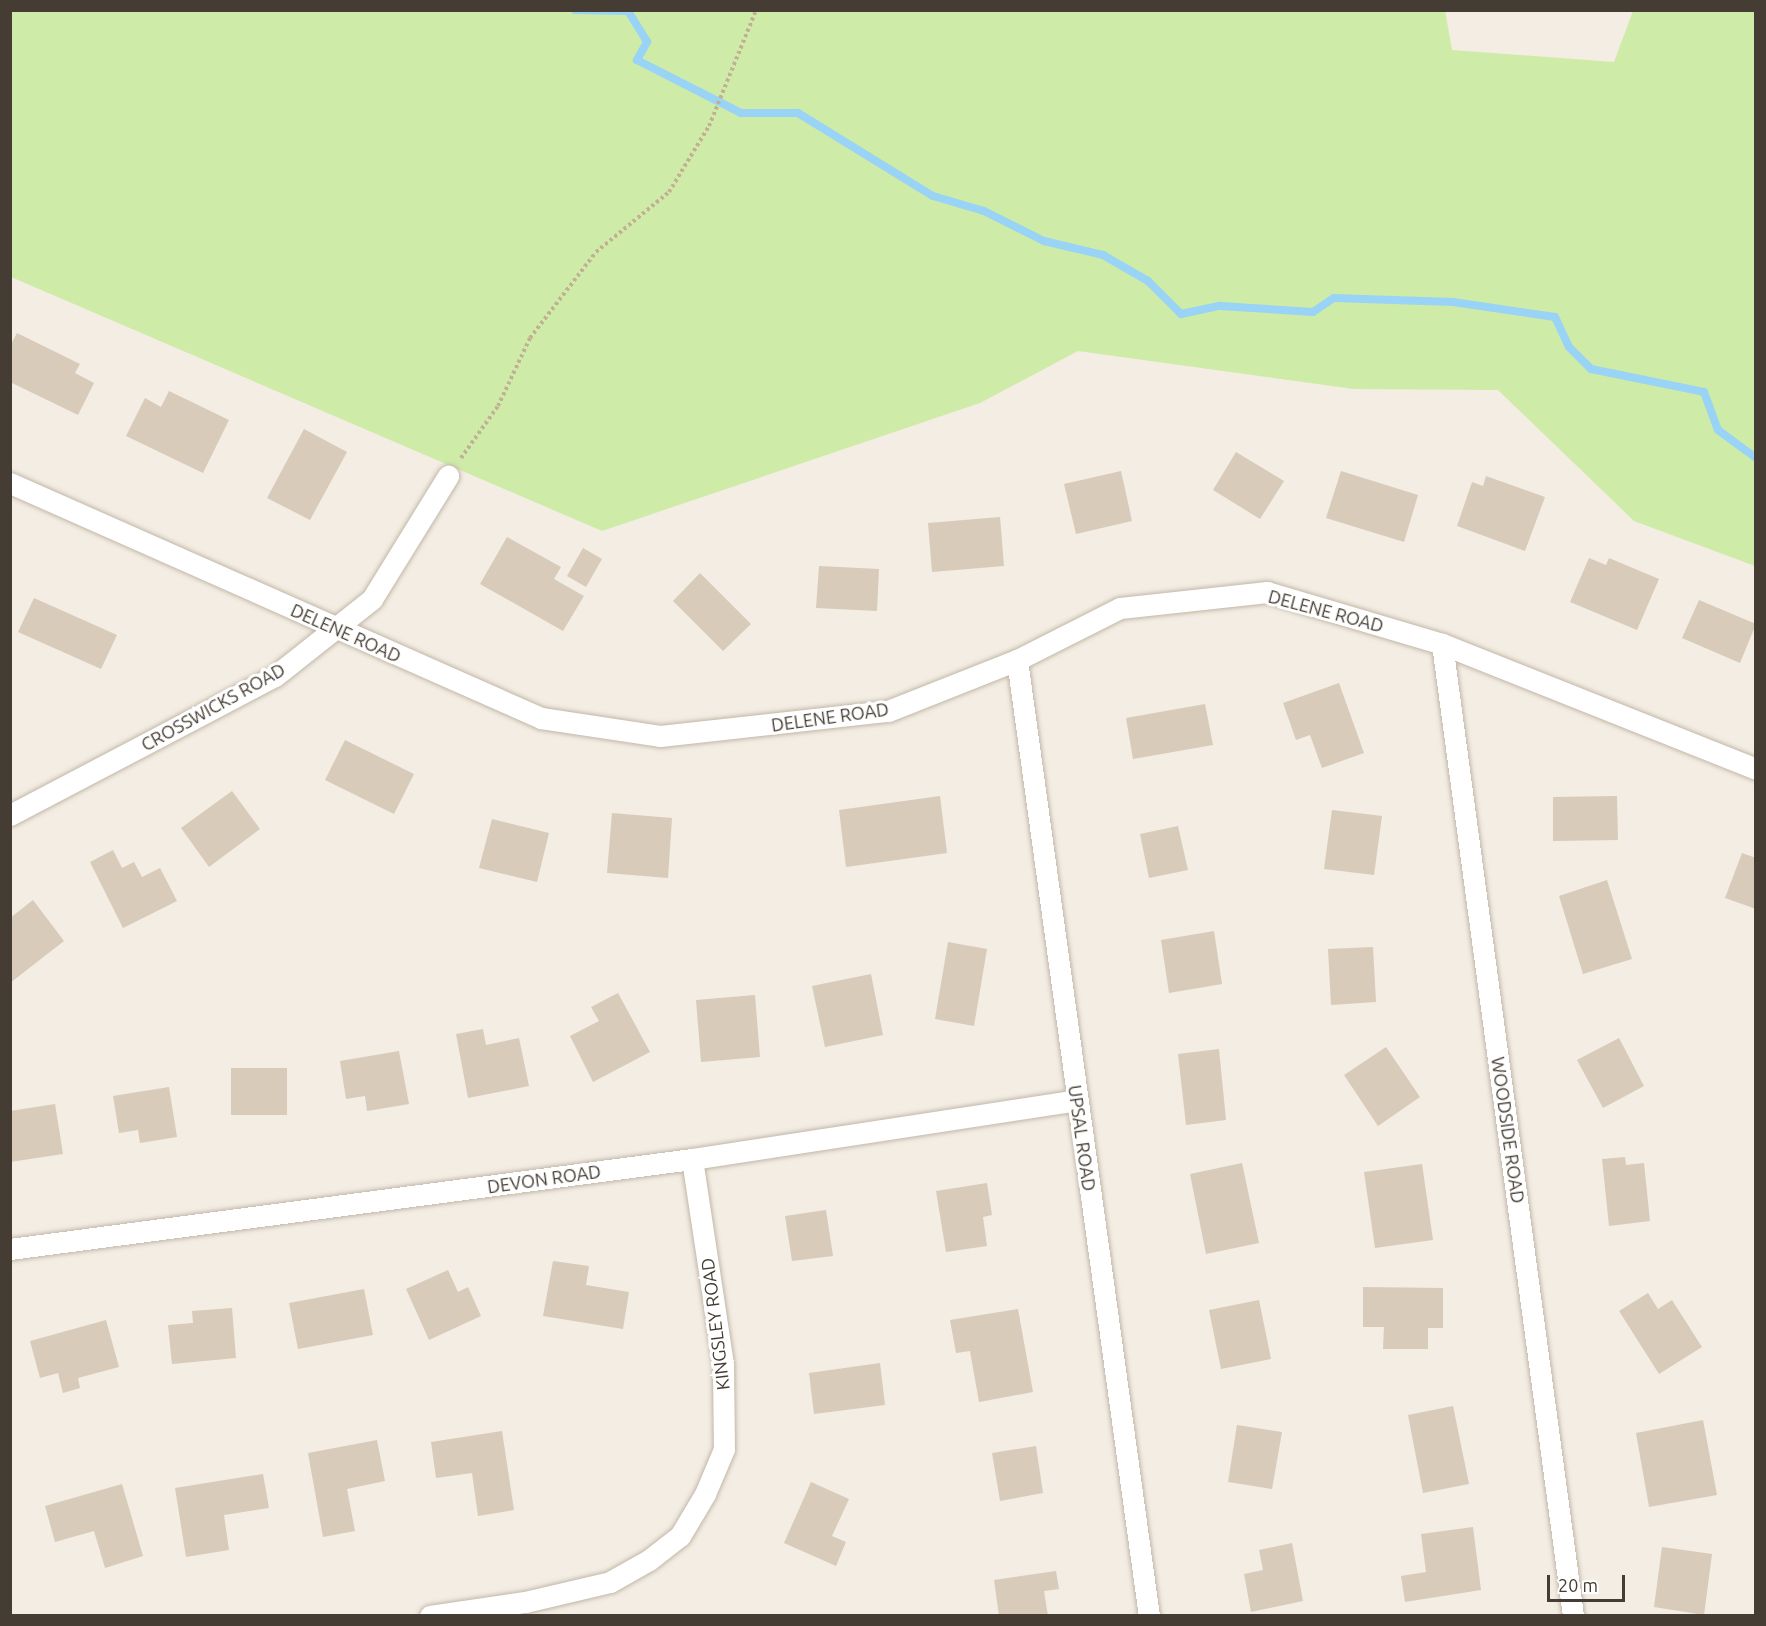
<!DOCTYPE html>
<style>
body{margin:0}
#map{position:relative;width:1766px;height:1626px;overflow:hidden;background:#f3ede3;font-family:Ubuntu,sans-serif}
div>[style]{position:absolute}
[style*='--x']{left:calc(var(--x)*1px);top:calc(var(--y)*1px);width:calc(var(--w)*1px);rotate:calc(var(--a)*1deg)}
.green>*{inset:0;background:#cfeba8}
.stream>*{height:8px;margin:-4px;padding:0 4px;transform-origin:4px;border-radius:4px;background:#99d3f5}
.building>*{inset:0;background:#d8cbba}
.path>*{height:4px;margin-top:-2px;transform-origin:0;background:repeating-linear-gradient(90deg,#c2b095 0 3px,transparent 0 6px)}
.roads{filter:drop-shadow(0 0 2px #c2b7a8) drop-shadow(0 0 2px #c2b7a8)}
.minor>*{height:21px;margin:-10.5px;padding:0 10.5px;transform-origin:10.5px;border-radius:10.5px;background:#fff}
span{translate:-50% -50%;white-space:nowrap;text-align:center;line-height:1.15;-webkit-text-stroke:6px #fff;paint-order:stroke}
.street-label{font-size:18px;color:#453d33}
.frame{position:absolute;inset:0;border:12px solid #453d33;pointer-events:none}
.scale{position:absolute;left:1547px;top:1575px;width:78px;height:27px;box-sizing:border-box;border:3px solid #453d33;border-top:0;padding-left:8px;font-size:18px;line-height:21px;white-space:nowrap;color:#453d33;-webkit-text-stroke:4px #fff;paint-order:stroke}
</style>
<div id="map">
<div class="green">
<i style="clip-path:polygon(1445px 10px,1452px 50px,1614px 62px,1633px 11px,1755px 11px,1755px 566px,1634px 521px,1498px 390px,1354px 389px,1078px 351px,980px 403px,602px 531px,11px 277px,11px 11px)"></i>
</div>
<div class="stream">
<i style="--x:575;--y:10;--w:53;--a:1.1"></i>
<i style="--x:628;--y:11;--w:36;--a:58"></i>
<i style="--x:647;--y:42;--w:21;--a:119"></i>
<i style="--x:637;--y:60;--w:117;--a:27"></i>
<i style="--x:741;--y:113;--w:57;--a:0"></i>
<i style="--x:798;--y:113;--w:158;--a:31.6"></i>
<i style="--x:933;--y:196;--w:53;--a:16.4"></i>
<i style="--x:984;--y:211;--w:67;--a:26.6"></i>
<i style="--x:1044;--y:241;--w:61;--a:13.3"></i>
<i style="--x:1103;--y:255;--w:52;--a:30"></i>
<i style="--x:1148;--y:281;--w:47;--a:45"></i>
<i style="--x:1181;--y:314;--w:40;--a:-12"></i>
<i style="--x:1220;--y:306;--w:93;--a:3.7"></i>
<i style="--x:1313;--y:312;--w:25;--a:-34"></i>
<i style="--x:1334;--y:298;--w:119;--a:1.9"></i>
<i style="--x:1453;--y:302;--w:103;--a:8.4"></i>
<i style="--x:1555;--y:317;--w:33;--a:65"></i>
<i style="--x:1569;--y:347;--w:31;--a:45"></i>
<i style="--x:1591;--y:369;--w:115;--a:11.5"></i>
<i style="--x:1704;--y:392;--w:40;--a:69.8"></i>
<i style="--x:1718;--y:430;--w:47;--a:36.4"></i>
</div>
<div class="building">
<i style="clip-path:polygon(17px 333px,80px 364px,75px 373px,94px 383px,78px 415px,10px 382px,10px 346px)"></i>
<i style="clip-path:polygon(169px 391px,229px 420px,203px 473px,126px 436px,145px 398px,161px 407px)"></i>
<i style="clip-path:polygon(304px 429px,347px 452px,310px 520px,267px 498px)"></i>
<i style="clip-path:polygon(1236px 452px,1284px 481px,1260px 519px,1213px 490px)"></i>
<i style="clip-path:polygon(1121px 471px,1132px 521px,1076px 534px,1064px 484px)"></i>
<i style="clip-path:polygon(1341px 471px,1418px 495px,1404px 542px,1326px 518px)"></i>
<i style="clip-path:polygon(1486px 476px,1545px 497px,1525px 551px,1457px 526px,1472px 482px,1483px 486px)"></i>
<i style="clip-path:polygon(1000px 517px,1004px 566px,932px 572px,928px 523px)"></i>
<i style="clip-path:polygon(507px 537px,561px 567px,554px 579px,584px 596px,563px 631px,480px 584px)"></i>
<i style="clip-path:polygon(583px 548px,602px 559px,586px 587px,567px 576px)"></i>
<i style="clip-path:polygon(1589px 558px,1606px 565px,1609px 558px,1659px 579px,1637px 630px,1570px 602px)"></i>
<i style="clip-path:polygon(819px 566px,879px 569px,877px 611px,816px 608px)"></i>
<i style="clip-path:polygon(700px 573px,751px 624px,723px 651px,673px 601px)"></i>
<i style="clip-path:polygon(34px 598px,117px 635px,101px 669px,18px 632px)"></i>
<i style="clip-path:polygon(1699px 600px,1756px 624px,1740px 663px,1682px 638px)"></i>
<i style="clip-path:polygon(1339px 683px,1364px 753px,1322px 768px,1310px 735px,1296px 740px,1283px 703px)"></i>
<i style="clip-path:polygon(1205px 704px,1213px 745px,1133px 759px,1126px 718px)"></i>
<i style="clip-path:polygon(345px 740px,414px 774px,394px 814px,325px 780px)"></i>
<i style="clip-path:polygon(232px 791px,260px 829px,209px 867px,181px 828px)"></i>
<i style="clip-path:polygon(940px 796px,947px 853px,846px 867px,839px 810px)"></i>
<i style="clip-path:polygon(1617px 796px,1618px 840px,1553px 841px,1553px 797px)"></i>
<i style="clip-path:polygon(1332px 810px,1382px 816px,1374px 875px,1324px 869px)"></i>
<i style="clip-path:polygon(612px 813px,672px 818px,668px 878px,607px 873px)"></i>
<i style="clip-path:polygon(492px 819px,549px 833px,537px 882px,479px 868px)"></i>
<i style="clip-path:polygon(1178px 826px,1188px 870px,1149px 878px,1140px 834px)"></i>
<i style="clip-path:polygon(113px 850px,122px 868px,134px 862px,142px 877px,160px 868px,177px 901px,123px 928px,90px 862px)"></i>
<i style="clip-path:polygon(1742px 853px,1756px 858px,1756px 909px,1725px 898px)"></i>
<i style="clip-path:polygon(1607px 880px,1632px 959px,1583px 974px,1559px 896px)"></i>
<i style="clip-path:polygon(33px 900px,64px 941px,10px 983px,10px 918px)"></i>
<i style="clip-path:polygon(1214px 931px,1222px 984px,1169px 993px,1161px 940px)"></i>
<i style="clip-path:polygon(948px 942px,987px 949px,974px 1026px,935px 1019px)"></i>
<i style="clip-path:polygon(1373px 947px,1376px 1002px,1331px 1005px,1328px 949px)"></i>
<i style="clip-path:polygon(871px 974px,883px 1035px,825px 1047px,812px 986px)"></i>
<i style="clip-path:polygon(618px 993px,650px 1052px,593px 1082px,570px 1036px,599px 1021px,591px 1007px)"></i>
<i style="clip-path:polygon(755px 995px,760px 1057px,701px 1062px,696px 1000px)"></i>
<i style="clip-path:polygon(483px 1029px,486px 1045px,519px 1038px,529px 1086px,468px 1098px,456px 1034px)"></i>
<i style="clip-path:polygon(1619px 1038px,1644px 1086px,1603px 1108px,1577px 1060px)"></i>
<i style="clip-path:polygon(1386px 1047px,1420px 1097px,1378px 1126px,1344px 1075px)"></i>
<i style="clip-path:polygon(1219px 1049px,1226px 1120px,1186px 1125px,1178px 1054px)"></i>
<i style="clip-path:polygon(399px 1051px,409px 1104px,367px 1111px,365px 1096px,346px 1099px,340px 1061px)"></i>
<i style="clip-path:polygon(231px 1068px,287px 1068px,287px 1115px,231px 1115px)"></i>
<i style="clip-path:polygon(169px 1087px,177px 1137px,140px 1143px,138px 1130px,119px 1133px,113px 1096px)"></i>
<i style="clip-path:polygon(55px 1104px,63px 1154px,10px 1162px,10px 1111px)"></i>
<i style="clip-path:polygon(1625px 1157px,1626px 1165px,1644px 1163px,1650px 1221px,1609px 1226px,1602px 1159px)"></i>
<i style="clip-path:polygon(1242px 1163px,1259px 1243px,1206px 1254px,1190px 1174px)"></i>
<i style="clip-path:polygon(1422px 1164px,1433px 1240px,1375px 1248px,1364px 1172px)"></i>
<i style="clip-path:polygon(987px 1183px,992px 1215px,983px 1217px,987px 1246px,946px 1252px,936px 1191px)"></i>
<i style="clip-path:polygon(826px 1210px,833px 1256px,792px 1261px,785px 1216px)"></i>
<i style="clip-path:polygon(553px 1261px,589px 1266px,586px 1285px,629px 1292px,623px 1329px,543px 1316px)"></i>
<i style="clip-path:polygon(448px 1270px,458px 1292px,468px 1287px,481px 1316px,429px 1340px,406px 1289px)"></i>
<i style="clip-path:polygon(1363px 1287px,1443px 1288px,1443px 1328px,1428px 1328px,1428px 1349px,1383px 1349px,1384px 1327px,1363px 1327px)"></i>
<i style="clip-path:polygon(364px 1289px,373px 1335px,298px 1349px,289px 1303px)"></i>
<i style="clip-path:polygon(1648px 1293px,1658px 1309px,1672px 1300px,1702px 1347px,1659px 1374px,1619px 1311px)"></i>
<i style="clip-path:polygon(1259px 1300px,1271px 1359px,1221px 1369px,1209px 1310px)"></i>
<i style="clip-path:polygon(232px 1308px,236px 1358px,172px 1364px,168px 1325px,193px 1323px,192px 1311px)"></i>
<i style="clip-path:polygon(1018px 1309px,1033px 1392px,979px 1402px,970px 1351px,956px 1353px,950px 1320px)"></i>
<i style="clip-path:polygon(106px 1320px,119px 1367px,78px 1378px,80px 1388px,63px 1393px,58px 1373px,40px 1378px,30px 1341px)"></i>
<i style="clip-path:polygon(880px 1363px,885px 1405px,814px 1414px,809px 1373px)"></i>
<i style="clip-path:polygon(1453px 1406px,1469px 1484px,1423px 1493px,1408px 1415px)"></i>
<i style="clip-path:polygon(1703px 1420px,1717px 1495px,1649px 1507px,1636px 1433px)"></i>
<i style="clip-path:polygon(1237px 1425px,1282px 1432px,1272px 1489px,1228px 1482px)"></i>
<i style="clip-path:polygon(502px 1431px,514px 1510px,478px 1516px,472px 1473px,436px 1478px,431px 1442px)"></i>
<i style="clip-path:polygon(377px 1440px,385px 1481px,347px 1489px,355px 1531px,323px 1537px,308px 1453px)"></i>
<i style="clip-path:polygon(1036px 1446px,1043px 1493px,1000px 1501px,992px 1453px)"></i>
<i style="clip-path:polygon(263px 1474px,269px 1508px,224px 1515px,229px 1550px,186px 1557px,175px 1488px)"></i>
<i style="clip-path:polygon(811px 1482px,849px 1499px,832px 1536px,846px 1542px,836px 1566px,784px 1543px)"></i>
<i style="clip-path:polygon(122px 1484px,143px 1556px,105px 1568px,94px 1531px,55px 1542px,45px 1506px)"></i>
<i style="clip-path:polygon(1473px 1527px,1481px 1590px,1405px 1602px,1401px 1576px,1426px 1572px,1421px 1534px)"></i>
<i style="clip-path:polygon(1292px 1543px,1303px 1601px,1251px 1612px,1244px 1574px,1263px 1570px,1259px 1550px)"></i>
<i style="clip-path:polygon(1662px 1547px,1712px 1554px,1704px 1615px,1654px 1607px)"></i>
<i style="clip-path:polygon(1056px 1571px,1059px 1589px,1044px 1591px,1048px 1616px,999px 1616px,994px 1580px)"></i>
</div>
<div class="path">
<i style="--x:461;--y:458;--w:64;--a:-54.6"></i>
<i style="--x:498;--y:406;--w:75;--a:-64.8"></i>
<i style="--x:530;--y:338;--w:108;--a:-52.5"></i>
<i style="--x:596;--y:252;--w:94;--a:-39.4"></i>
<i style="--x:669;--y:192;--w:77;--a:-58.8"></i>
<i style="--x:709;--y:126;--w:125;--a:-67.9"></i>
</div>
<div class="roads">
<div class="minor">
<i style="--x:10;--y:483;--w:581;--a:23.87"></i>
<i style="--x:541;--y:718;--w:120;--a:8.6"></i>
<i style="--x:660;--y:736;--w:229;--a:-6.3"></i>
<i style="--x:888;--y:711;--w:139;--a:-21.6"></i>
<i style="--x:1017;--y:660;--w:115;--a:-26.8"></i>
<i style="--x:1120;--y:608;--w:148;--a:-6.2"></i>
<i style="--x:1267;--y:592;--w:183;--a:16.5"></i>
<i style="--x:1442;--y:644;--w:338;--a:21.7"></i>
<i style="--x:1442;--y:644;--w:981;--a:82.32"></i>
<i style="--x:1017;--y:660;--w:965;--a:82.14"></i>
<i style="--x:10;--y:815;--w:299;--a:-27.7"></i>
<i style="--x:275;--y:676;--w:124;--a:-38.4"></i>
<i style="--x:372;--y:599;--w:145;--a:-58.3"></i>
<i style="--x:10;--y:1249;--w:688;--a:-7.52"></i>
<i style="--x:692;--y:1159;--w:389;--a:-8.7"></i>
<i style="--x:430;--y:1616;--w:96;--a:-8.4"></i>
<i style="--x:525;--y:1602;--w:87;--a:-13.2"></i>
<i style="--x:610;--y:1582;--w:45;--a:-29.4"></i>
<i style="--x:649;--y:1560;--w:39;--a:-38"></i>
<i style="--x:680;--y:1536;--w:49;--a:-59.2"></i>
<i style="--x:705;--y:1494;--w:49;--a:-67.1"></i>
<i style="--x:724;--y:1449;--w:85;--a:-90.7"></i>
<i style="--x:723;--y:1364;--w:207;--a:-98.6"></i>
</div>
</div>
<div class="street-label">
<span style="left:1326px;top:611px;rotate:15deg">DELENE ROAD</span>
<span style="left:346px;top:633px;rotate:24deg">DELENE ROAD</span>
<span style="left:213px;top:707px;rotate:-29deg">CROSSWICKS ROAD</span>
<span style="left:830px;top:717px;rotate:-8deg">DELENE ROAD</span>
<span style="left:1508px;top:1130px;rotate:82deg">WOODSIDE ROAD</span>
<span style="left:1082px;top:1138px;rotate:82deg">UPSAL ROAD</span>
<span style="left:544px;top:1179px;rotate:-8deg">DEVON ROAD</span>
<span style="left:715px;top:1324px;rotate:-97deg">KINGSLEY ROAD</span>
</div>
<div class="frame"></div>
<div class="scale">20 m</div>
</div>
